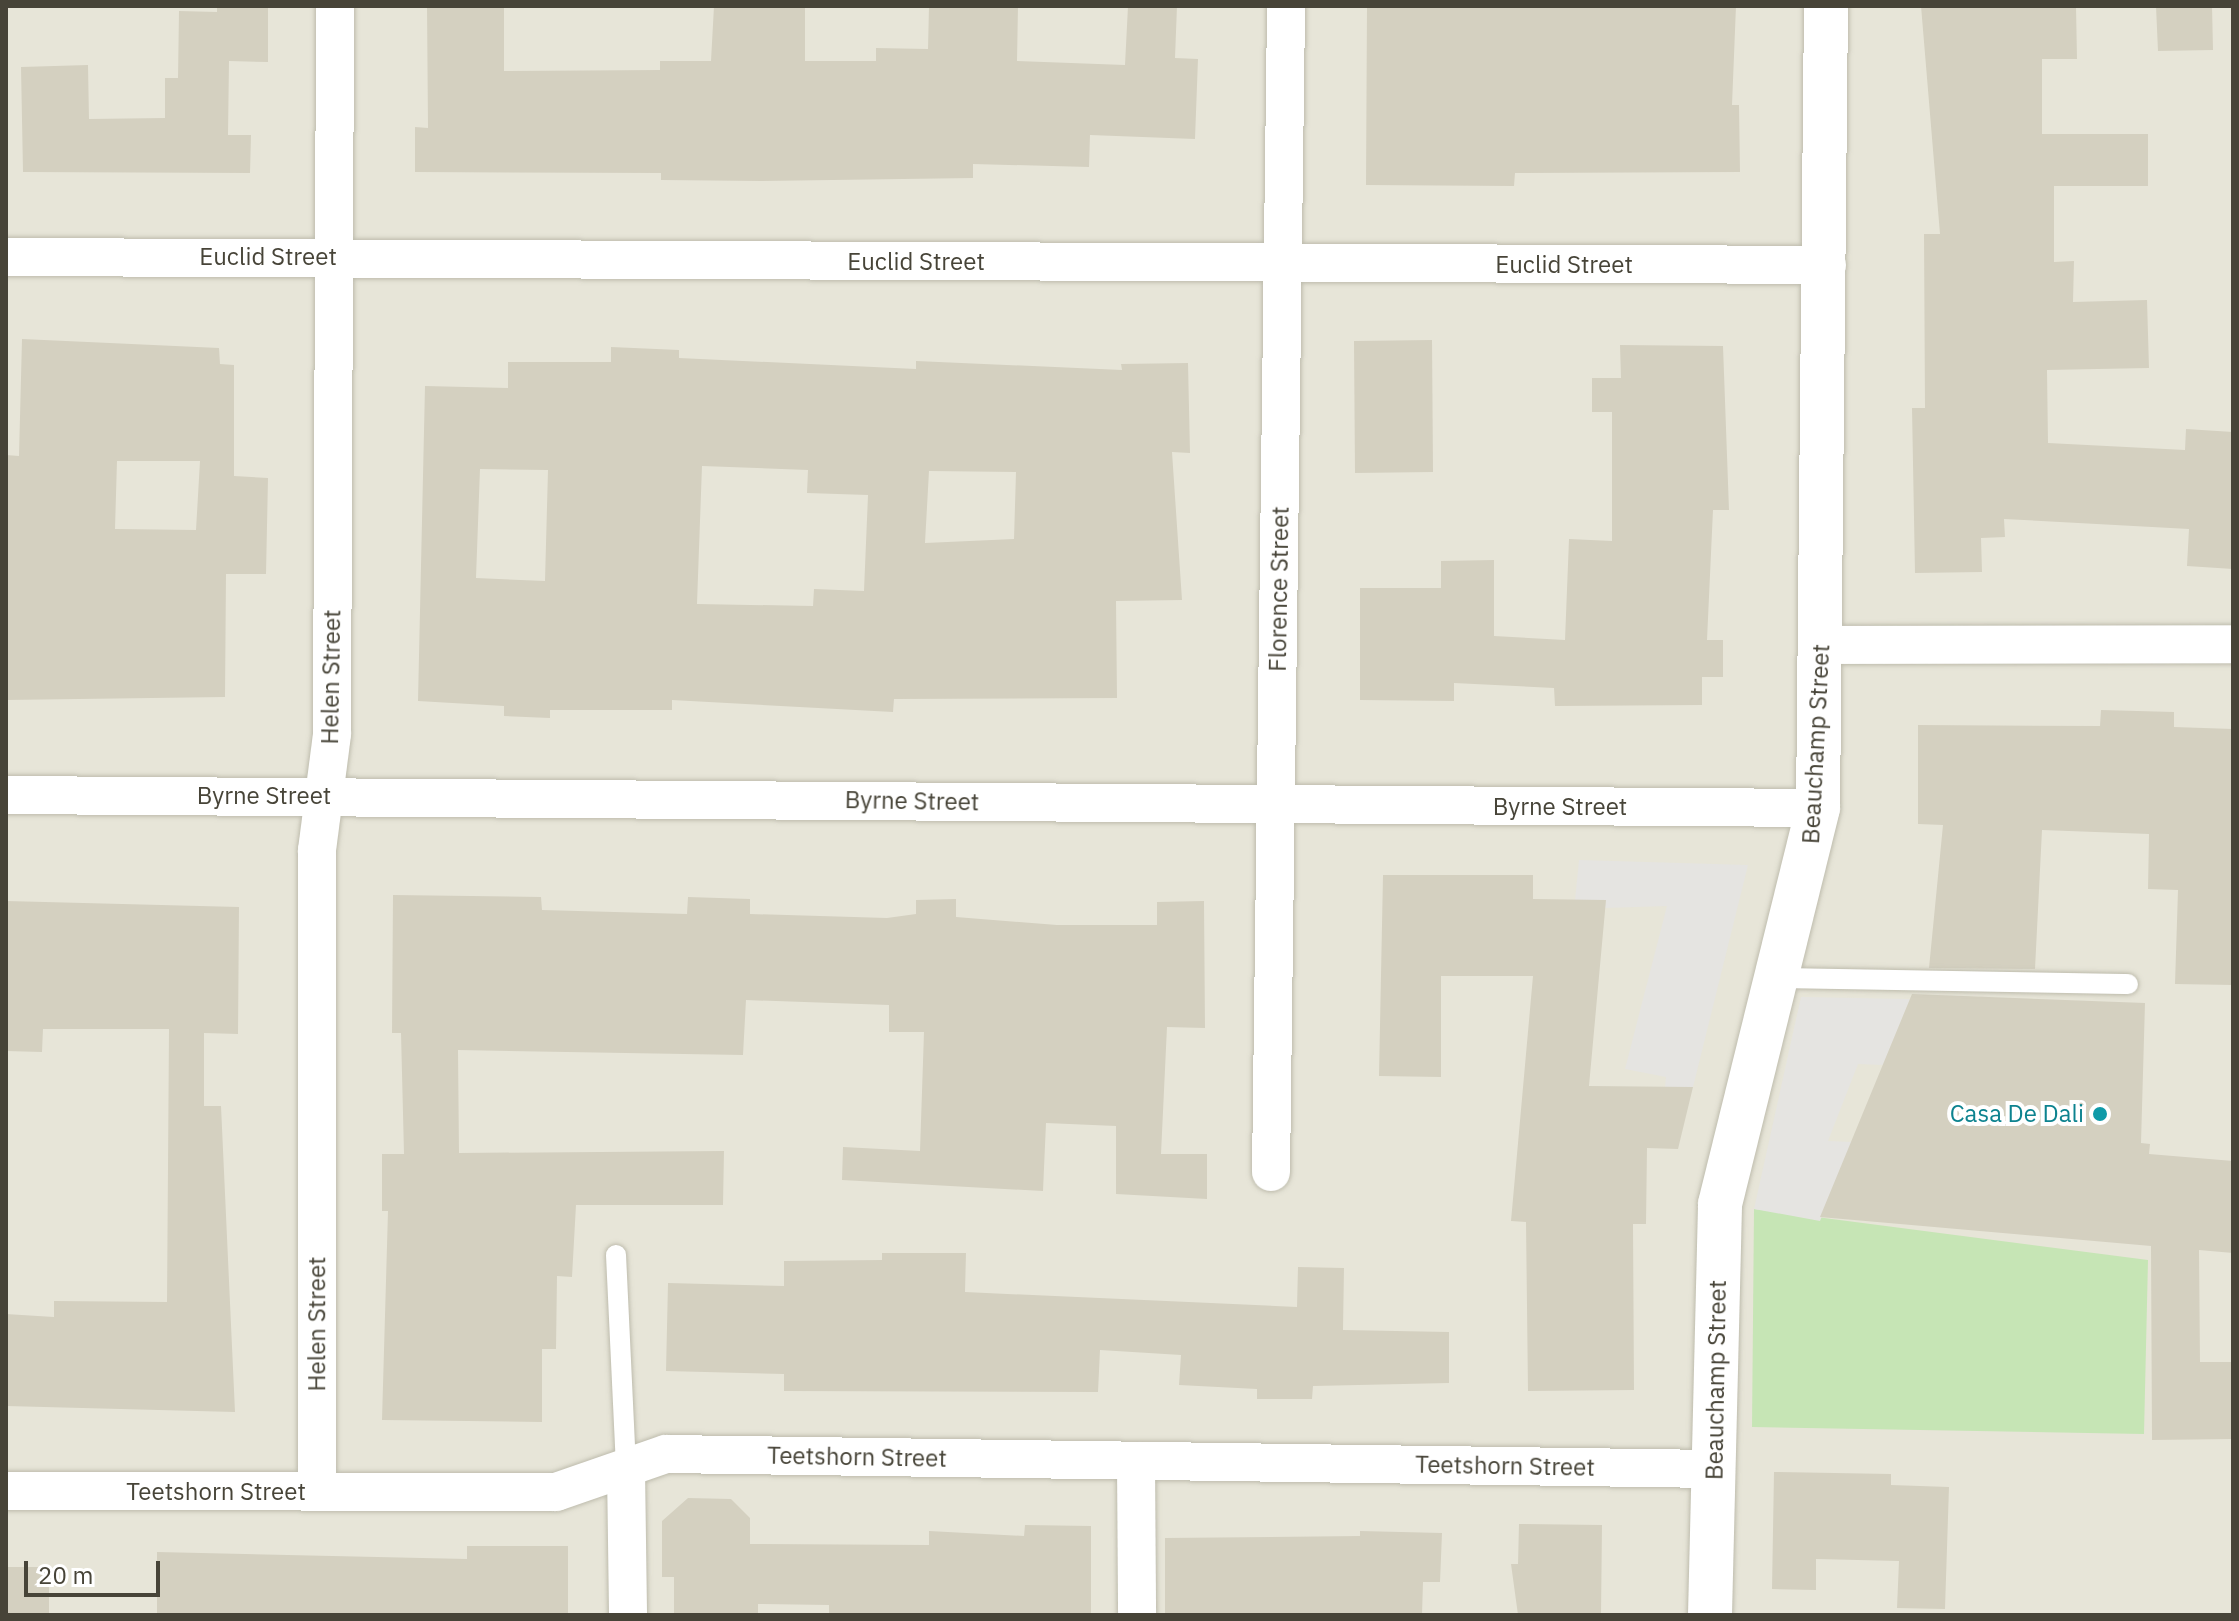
<!DOCTYPE html>
<style>
body{margin:0}
#map{position:relative;width:2239px;height:1621px;overflow:hidden;background:#f4f3ea;font-family:"IBM Plex Sans",sans-serif}
div>[style]{position:absolute}
[style*='--x']{left:calc(var(--x)*1px);top:calc(var(--y)*1px);width:calc(var(--w)*1px);rotate:calc(var(--a)*1deg)}
.residential>*{inset:0;background:#e7e5d8}
.green>*{inset:0;background:#c6e5b5}
.parking>*{inset:0;background:#e5e4e1}
.building>*{inset:0;background:#d4d0c0}
.roads{filter:drop-shadow(0 0 2px #bebcad) drop-shadow(0 0 2px #bebcad)}
.service>*{height:20px;margin:-10px;padding:0 10px;transform-origin:10px;border-radius:10px;background:#fff}
.minor>*{height:38px;margin:-19px;padding:0 19px;transform-origin:19px;border-radius:19px;background:#fff}
.tertiary>*{height:44px;margin:-22px;padding:0 22px;transform-origin:22px;border-radius:22px;background:#fff}
.dots>*{width:22px;height:22px;translate:-50% -50%;box-sizing:border-box;border:4px solid #fff;border-radius:50%}
span{translate:-50% -50%;white-space:nowrap;text-align:center;line-height:1.15;-webkit-text-stroke:8px #fff;paint-order:stroke}
.street-label{font-size:24px;color:#474438}
.culture-label{font-size:24px;color:#0d838f}
.right{translate:-100% -50%;text-align:right}
.frame{position:absolute;inset:0;border:8px solid #474438;pointer-events:none}
.scale{position:absolute;left:24px;top:1561px;width:136px;height:36px;box-sizing:border-box;border:4px solid #474438;border-top:0;padding-left:10px;font-size:24px;line-height:28px;white-space:nowrap;color:#474438;-webkit-text-stroke:6px #fff;paint-order:stroke}
</style>
<div id="map">
<div class="residential">
<i style="clip-path:polygon(6px 6px,2233px 6px,2233px 1615px,6px 1615px)"></i>
</div>
<div class="green">
<i style="clip-path:polygon(1754px 1209px,2148px 1260px,2144px 1434px,1752px 1427px)"></i>
</div>
<div class="parking">
<i style="clip-path:polygon(1579px 860px,1748px 865px,1693px 1087px,1665px 1087px,1666px 1077px,1625px 1069px,1667px 906px,1605px 908px,1606px 900px,1575px 900px)"></i>
<i style="clip-path:polygon(1801px 997px,1910px 999px,1883px 1065px,1858px 1064px,1828px 1141px,1852px 1142px,1820px 1221px,1754px 1209px)"></i>
</div>
<div class="building">
<i style="clip-path:polygon(217px 6px,268px 6px,268px 62px,229px 61px,228px 135px,251px 135px,250px 173px,23px 172px,21px 67px,88px 65px,89px 119px,165px 118px,165px 78px,178px 78px,179px 11px,217px 12px)"></i>
<i style="clip-path:polygon(427px 6px,504px 6px,504px 71px,660px 70px,660px 61px,711px 61px,714px 6px,805px 6px,805px 61px,876px 61px,876px 48px,928px 49px,929px 6px,1018px 6px,1017px 61px,1125px 65px,1128px 6px,1177px 6px,1175px 58px,1198px 59px,1195px 139px,1090px 135px,1089px 167px,973px 164px,973px 178px,761px 181px,661px 180px,661px 173px,415px 172px,415px 127px,428px 128px)"></i>
<i style="clip-path:polygon(1367px 6px,1736px 6px,1732px 105px,1739px 105px,1740px 172px,1515px 173px,1514px 186px,1366px 185px)"></i>
<i style="clip-path:polygon(1921px 6px,2076px 6px,2077px 59px,2042px 59px,2042px 134px,2148px 134px,2148px 186px,2054px 186px,2054px 262px,2074px 261px,2073px 302px,2147px 300px,2149px 368px,2047px 370px,2048px 443px,2185px 450px,2186px 429px,2233px 432px,2233px 569px,2187px 566px,2189px 529px,2004px 519px,2005px 537px,1981px 538px,1982px 572px,1915px 573px,1912px 408px,1925px 408px,1924px 234px,1940px 234px)"></i>
<i style="clip-path:polygon(2156px 6px,2212px 6px,2213px 50px,2158px 51px)"></i>
<i style="clip-path:polygon(evenodd,22px 339px,219px 348px,220px 364px,234px 365px,234px 476px,268px 478px,266px 574px,226px 574px,225px 697px,6px 700px,6px 455px,19px 456px,22px 339px,117px 461px,200px 461px,196px 530px,115px 529px,117px 461px)"></i>
<i style="clip-path:polygon(1432px 340px,1433px 472px,1355px 473px,1354px 341px)"></i>
<i style="clip-path:polygon(1620px 345px,1723px 346px,1729px 510px,1713px 510px,1707px 640px,1723px 640px,1723px 677px,1702px 677px,1702px 705px,1555px 706px,1554px 688px,1454px 683px,1454px 701px,1360px 700px,1360px 588px,1441px 588px,1441px 561px,1494px 560px,1494px 636px,1565px 640px,1569px 539px,1612px 541px,1612px 412px,1592px 412px,1592px 378px,1621px 378px)"></i>
<i style="clip-path:polygon(evenodd,611px 347px,679px 350px,679px 358px,916px 369px,916px 361px,1122px 370px,1121px 364px,1188px 363px,1190px 453px,1172px 452px,1182px 600px,1116px 601px,1117px 698px,894px 699px,893px 712px,672px 700px,672px 710px,550px 710px,550px 718px,504px 716px,504px 706px,418px 701px,425px 386px,508px 388px,508px 362px,611px 362px,611px 347px,702px 466px,808px 470px,807px 493px,868px 495px,864px 591px,814px 589px,813px 606px,697px 604px,702px 466px,611px 347px,480px 469px,548px 470px,545px 581px,476px 578px,480px 469px,611px 347px,929px 471px,1016px 472px,1014px 539px,925px 543px,929px 471px)"></i>
<i style="clip-path:polygon(2101px 710px,2174px 712px,2174px 727px,2233px 729px,2233px 985px,2175px 984px,2178px 890px,2148px 889px,2149px 834px,2042px 830px,2035px 969px,1929px 968px,1943px 825px,1918px 824px,1918px 725px,2100px 726px)"></i>
<i style="clip-path:polygon(1383px 875px,1533px 875px,1533px 899px,1606px 900px,1589px 1086px,1693px 1087px,1678px 1149px,1647px 1148px,1646px 1224px,1633px 1224px,1634px 1390px,1528px 1391px,1526px 1222px,1511px 1221px,1533px 976px,1441px 976px,1441px 1077px,1379px 1076px)"></i>
<i style="clip-path:polygon(393px 895px,541px 897px,542px 910px,687px 914px,688px 897px,750px 899px,750px 914px,887px 918px,916px 914px,916px 900px,956px 899px,956px 917px,1057px 925px,1157px 925px,1157px 902px,1204px 901px,1205px 1028px,1167px 1027px,1161px 1154px,1207px 1154px,1207px 1199px,1116px 1194px,1116px 1126px,1046px 1123px,1043px 1191px,842px 1180px,843px 1147px,920px 1151px,924px 1032px,889px 1032px,889px 1005px,746px 1000px,743px 1055px,458px 1050px,459px 1153px,724px 1151px,723px 1205px,576px 1205px,572px 1277px,557px 1276px,556px 1349px,542px 1349px,542px 1422px,382px 1420px,388px 1211px,382px 1211px,382px 1154px,404px 1154px,401px 1033px,392px 1033px)"></i>
<i style="clip-path:polygon(6px 901px,239px 907px,238px 1034px,204px 1033px,204px 1106px,221px 1106px,235px 1412px,6px 1406px,6px 1314px,54px 1317px,54px 1301px,167px 1302px,169px 1029px,43px 1029px,42px 1052px,6px 1051px)"></i>
<i style="clip-path:polygon(1912px 994px,2145px 1003px,2141px 1143px,2150px 1144px,2149px 1154px,2233px 1161px,2233px 1253px,2199px 1250px,2200px 1362px,2233px 1362px,2233px 1439px,2152px 1440px,2151px 1246px,1820px 1217px)"></i>
<i style="clip-path:polygon(882px 1253px,966px 1253px,965px 1292px,1297px 1307px,1298px 1267px,1344px 1268px,1343px 1330px,1449px 1332px,1449px 1383px,1313px 1386px,1312px 1399px,1257px 1399px,1257px 1389px,1179px 1385px,1181px 1355px,1100px 1350px,1098px 1392px,784px 1391px,784px 1374px,666px 1371px,668px 1283px,784px 1286px,784px 1261px,882px 1260px)"></i>
<i style="clip-path:polygon(1774px 1472px,1891px 1474px,1891px 1485px,1949px 1487px,1945px 1609px,1897px 1608px,1899px 1561px,1816px 1559px,1816px 1590px,1772px 1589px)"></i>
<i style="clip-path:polygon(688px 1498px,731px 1499px,750px 1518px,750px 1544px,929px 1545px,929px 1531px,1024px 1536px,1025px 1525px,1091px 1526px,1091px 1615px,829px 1615px,829px 1605px,758px 1604px,758px 1615px,674px 1615px,674px 1577px,662px 1577px,662px 1521px)"></i>
<i style="clip-path:polygon(1519px 1524px,1602px 1525px,1601px 1615px,1518px 1615px,1511px 1564px,1518px 1564px)"></i>
<i style="clip-path:polygon(1360px 1531px,1442px 1533px,1440px 1582px,1423px 1582px,1422px 1615px,1165px 1615px,1165px 1538px,1360px 1536px)"></i>
<i style="clip-path:polygon(467px 1546px,568px 1546px,568px 1615px,157px 1615px,157px 1552px,467px 1559px)"></i>
<i style="clip-path:polygon(6px 1567px,49px 1567px,49px 1615px,6px 1615px)"></i>
</div>
<div class="roads">
<div class="service">
<i style="--x:1777;--y:978;--w:351;--a:1"></i>
<i style="--x:616;--y:1255;--w:214;--a:87.3"></i>
</div>
<div class="minor">
<i style="--x:6;--y:257;--w:1821;--a:0.25"></i>
<i style="--x:1822;--y:645;--w:411;--a:-0.1"></i>
<i style="--x:6;--y:795;--w:1812;--a:0.41"></i>
<i style="--x:1271;--y:1172;--w:1166;--a:-89.26"></i>
<i style="--x:1136;--y:1461;--w:154;--a:89.6"></i>
<i style="--x:626;--y:1469;--w:146;--a:89.2"></i>
<i style="--x:6;--y:1491;--w:550;--a:0.1"></i>
<i style="--x:556;--y:1492;--w:116;--a:-19.1"></i>
<i style="--x:666;--y:1454;--w:1048;--a:0.82"></i>
<i style="--x:317;--y:1492;--w:642;--a:-90"></i>
<i style="--x:317;--y:850;--w:117;--a:-82.6"></i>
<i style="--x:332;--y:734;--w:728;--a:-89.76"></i>
</div>
<div class="tertiary">
<i style="--x:1710;--y:1615;--w:411;--a:-88.6"></i>
<i style="--x:1720;--y:1204;--w:408;--a:-76.1"></i>
<i style="--x:1818;--y:808;--w:802;--a:-89.43"></i>
</div>
</div>
<div class="dots">
<i style="left:2100px;top:1114px;background:#0f9aa8"></i>
</div>
<div class="street-label">
<span style="left:268px;top:257px">Euclid Street</span>
<span style="left:916px;top:262px">Euclid Street</span>
<span style="left:1564px;top:265px">Euclid Street</span>
<span style="left:1279px;top:589px;rotate:-89deg">Florence Street</span>
<span style="left:331px;top:677px;rotate:-89deg">Helen Street</span>
<span style="left:1816px;top:744px;rotate:-87deg">Beauchamp Street</span>
<span style="left:264px;top:796px">Byrne Street</span>
<span style="left:912px;top:801px;rotate:1deg">Byrne Street</span>
<span style="left:1560px;top:807px">Byrne Street</span>
<span style="left:317px;top:1324px;rotate:-90deg">Helen Street</span>
<span style="left:1716px;top:1380px;rotate:-89deg">Beauchamp Street</span>
<span style="left:857px;top:1457px;rotate:1deg">Teetshorn Street</span>
<span style="left:1505px;top:1466px;rotate:1deg">Teetshorn Street</span>
<span style="left:216px;top:1492px">Teetshorn Street</span>
</div>
<div class="culture-label">
<span class="right" style="left:2084px;top:1114px">Casa De Dali</span>
</div>
<div class="frame"></div>
<div class="scale">20 m</div>
</div>
